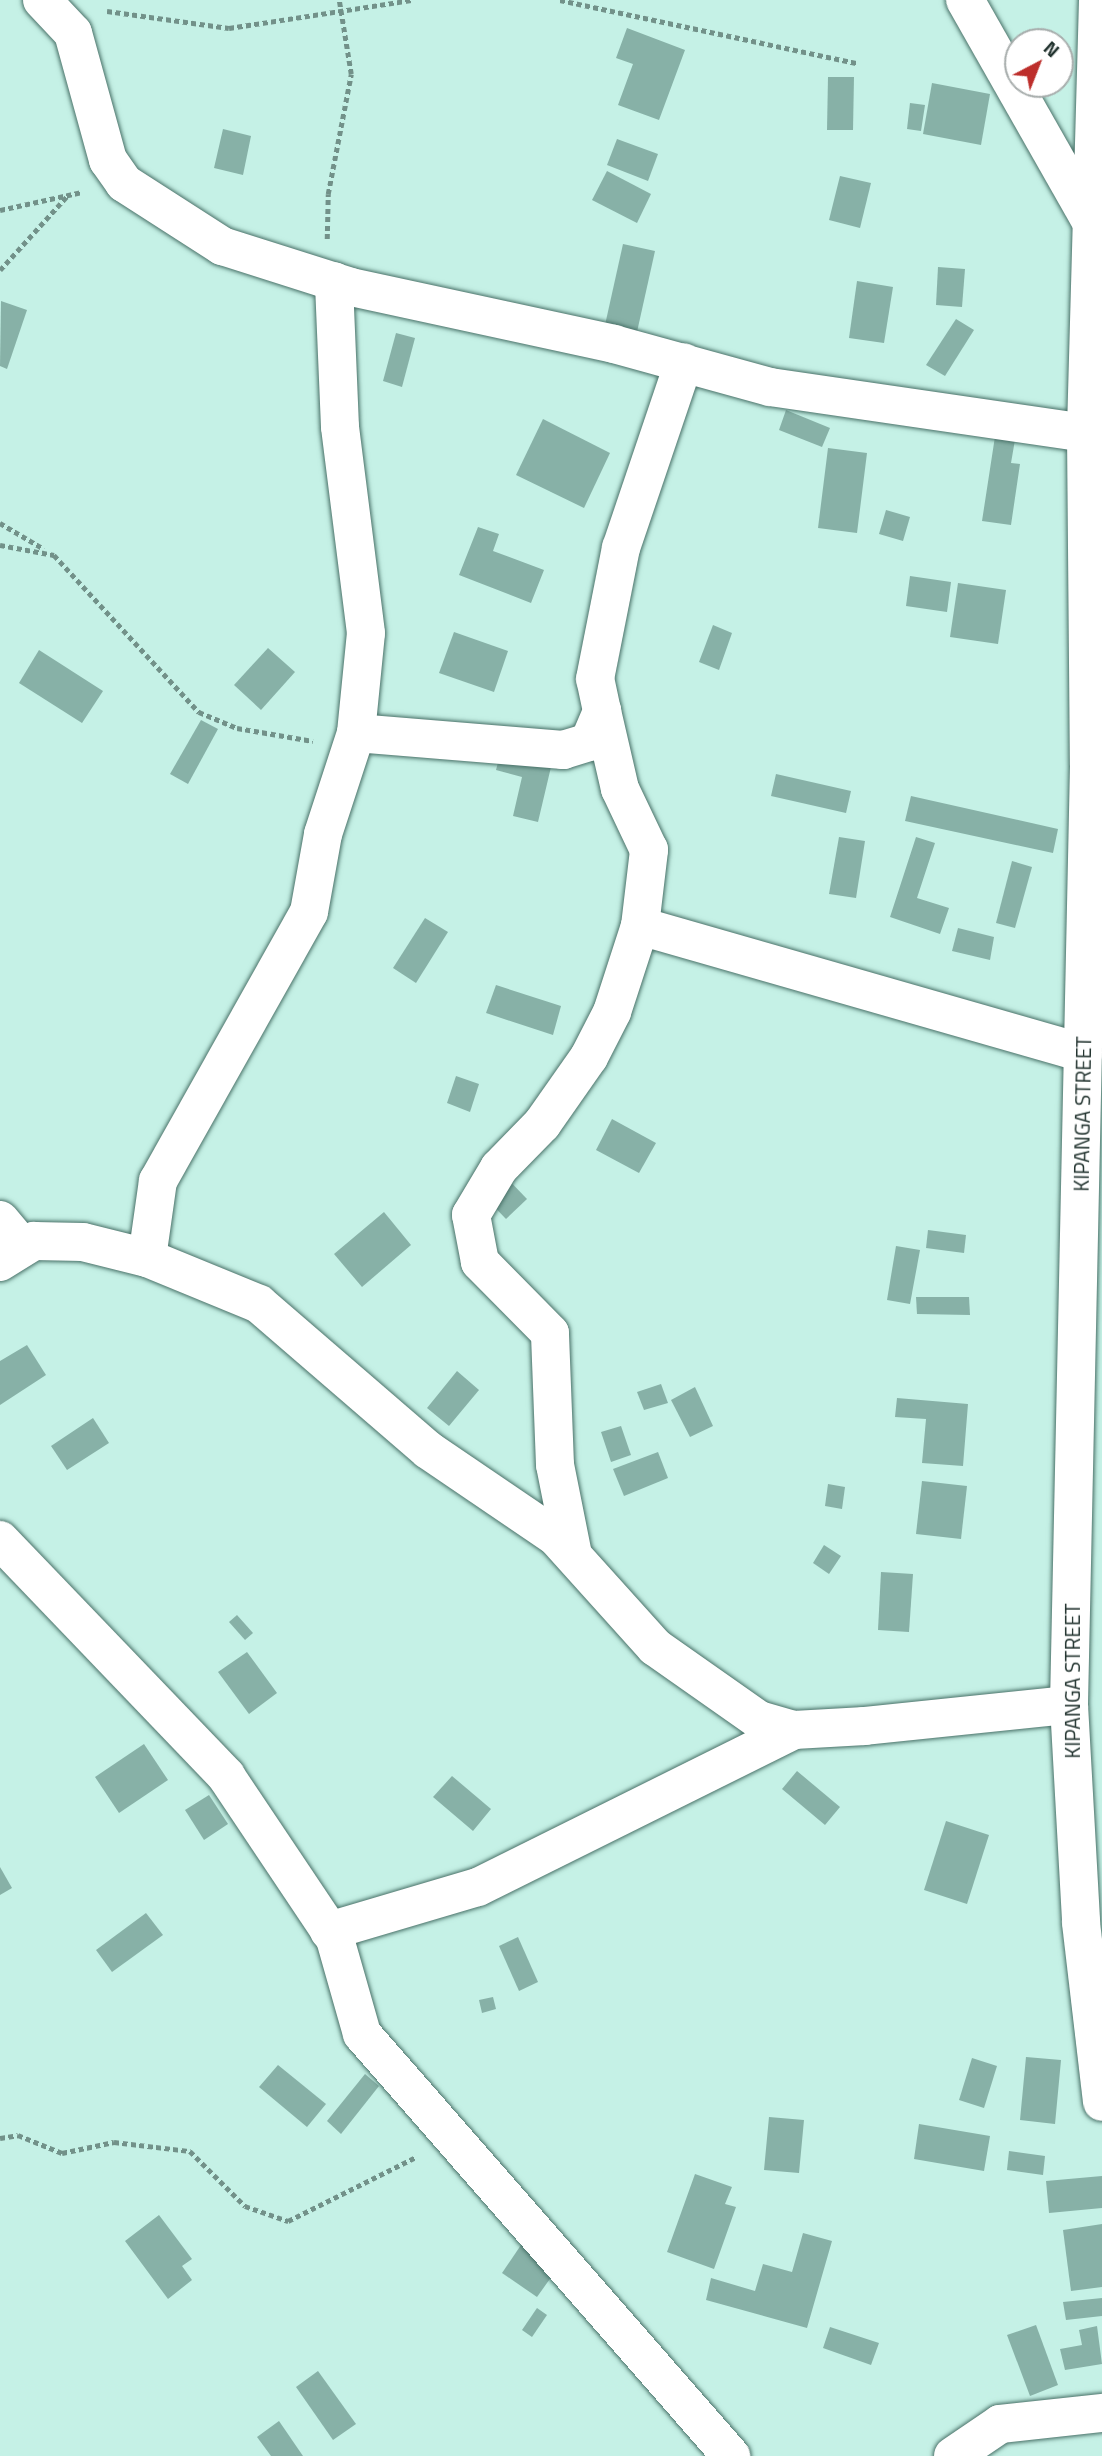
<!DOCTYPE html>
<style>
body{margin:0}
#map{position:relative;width:1102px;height:2456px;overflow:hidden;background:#c5f1e6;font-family:"Titillium Web",sans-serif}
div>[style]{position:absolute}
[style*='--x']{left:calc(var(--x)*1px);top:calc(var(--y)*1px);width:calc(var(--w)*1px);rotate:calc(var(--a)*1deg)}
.building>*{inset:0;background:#87b1a7}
.path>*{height:4.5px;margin-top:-2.25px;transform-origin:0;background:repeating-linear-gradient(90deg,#729189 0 5px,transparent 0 8.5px)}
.roads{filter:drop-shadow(0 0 2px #497168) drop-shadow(0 0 2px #497168)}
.minor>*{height:38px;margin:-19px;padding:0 19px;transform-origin:19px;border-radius:19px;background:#fff}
span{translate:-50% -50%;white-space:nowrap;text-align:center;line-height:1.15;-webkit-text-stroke:6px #fff;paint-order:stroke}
.street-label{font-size:21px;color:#22332f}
.north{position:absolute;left:1004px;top:28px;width:70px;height:70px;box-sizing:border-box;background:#fff;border:2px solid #a7adac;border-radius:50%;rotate:42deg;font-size:19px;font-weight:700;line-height:28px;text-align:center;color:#22332f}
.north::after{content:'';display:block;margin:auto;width:24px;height:32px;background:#bd2e2b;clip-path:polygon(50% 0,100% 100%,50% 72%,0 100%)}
</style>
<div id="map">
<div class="building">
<i style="clip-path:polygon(627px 28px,685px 50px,659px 120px,618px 105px,633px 64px,616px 58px)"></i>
<i style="clip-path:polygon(828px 77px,854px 77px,853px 130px,827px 130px)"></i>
<i style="clip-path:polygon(932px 83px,990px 94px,981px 145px,923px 134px)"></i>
<i style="clip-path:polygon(910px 103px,925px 105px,921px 131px,907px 129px)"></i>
<i style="clip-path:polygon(223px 129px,251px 136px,243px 175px,214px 168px)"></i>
<i style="clip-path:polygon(617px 139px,658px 154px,648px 181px,607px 165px)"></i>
<i style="clip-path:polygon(607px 171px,651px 194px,637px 223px,592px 200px)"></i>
<i style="clip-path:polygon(840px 176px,871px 183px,860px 228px,829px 220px)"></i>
<i style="clip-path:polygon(623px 244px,655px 251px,637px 332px,605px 325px)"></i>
<i style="clip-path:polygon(938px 267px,965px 269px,962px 307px,936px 305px)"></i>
<i style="clip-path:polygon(857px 281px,893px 287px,884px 343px,849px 338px)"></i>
<i style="clip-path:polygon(1px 301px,27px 310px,7px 369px,0 366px)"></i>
<i style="clip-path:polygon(956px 319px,974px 330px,945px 376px,926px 365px)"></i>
<i style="clip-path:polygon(396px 333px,415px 338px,402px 387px,383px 381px)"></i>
<i style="clip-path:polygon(786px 410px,830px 428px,822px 447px,779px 430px)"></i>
<i style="clip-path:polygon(543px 419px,610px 453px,584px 508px,516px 475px)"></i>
<i style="clip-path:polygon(996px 430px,1016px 434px,1011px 463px,1020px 464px,1011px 525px,982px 521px)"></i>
<i style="clip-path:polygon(828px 448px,867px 453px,857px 533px,818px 528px)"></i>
<i style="clip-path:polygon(886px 510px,910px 517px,903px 541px,879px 534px)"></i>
<i style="clip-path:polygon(478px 527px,499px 534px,493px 551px,544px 570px,531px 603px,459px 575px)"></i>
<i style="clip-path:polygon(910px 576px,951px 582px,947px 612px,906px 606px)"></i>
<i style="clip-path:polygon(958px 583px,1006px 590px,998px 644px,950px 637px)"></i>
<i style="clip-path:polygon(713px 625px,732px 633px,719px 670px,699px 662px)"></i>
<i style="clip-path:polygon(454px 632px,508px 651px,494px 692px,439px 673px)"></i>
<i style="clip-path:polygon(268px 648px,295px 672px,261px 710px,234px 685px)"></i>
<i style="clip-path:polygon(39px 650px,103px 691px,82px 723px,19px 683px)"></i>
<i style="clip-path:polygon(201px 720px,218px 729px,188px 784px,170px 774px)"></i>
<i style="clip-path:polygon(501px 751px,551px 767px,538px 822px,513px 816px,522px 777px,496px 770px)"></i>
<i style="clip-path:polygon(776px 774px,851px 791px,846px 813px,771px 796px)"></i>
<i style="clip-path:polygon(911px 796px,1058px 829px,1053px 853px,905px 821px)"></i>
<i style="clip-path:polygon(839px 837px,865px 841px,856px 898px,829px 894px)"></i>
<i style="clip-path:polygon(916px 837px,935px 843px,917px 898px,949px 908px,940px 934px,890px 917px)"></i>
<i style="clip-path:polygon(1012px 861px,1032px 867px,1015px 928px,996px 923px)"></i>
<i style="clip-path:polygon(425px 918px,448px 932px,416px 983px,393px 968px)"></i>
<i style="clip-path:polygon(958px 928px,994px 937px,990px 960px,952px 951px)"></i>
<i style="clip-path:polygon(496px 985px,561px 1006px,553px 1035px,486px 1013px)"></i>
<i style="clip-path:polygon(456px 1076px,479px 1084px,470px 1112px,447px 1103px)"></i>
<i style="clip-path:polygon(612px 1119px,656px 1143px,639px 1173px,596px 1150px)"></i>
<i style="clip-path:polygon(503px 1174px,527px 1199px,506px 1219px,482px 1194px)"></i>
<i style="clip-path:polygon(384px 1212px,411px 1245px,362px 1287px,334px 1254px)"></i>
<i style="clip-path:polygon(928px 1230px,966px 1235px,964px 1253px,926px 1248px)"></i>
<i style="clip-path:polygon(896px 1246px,920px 1250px,910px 1304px,887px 1300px)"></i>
<i style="clip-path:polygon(916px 1297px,969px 1297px,970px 1315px,917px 1314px)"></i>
<i style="clip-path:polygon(27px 1345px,46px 1375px,0 1405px,0 1361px)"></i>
<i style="clip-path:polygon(457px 1371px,479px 1390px,449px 1426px,427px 1408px)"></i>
<i style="clip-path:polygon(661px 1384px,668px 1403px,644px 1410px,637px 1392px)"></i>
<i style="clip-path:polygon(695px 1387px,713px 1426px,690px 1437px,671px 1400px)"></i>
<i style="clip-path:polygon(897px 1398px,968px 1404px,963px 1466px,922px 1463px,926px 1419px,895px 1417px)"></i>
<i style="clip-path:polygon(93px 1418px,109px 1443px,67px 1470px,51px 1446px)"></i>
<i style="clip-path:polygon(621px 1426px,631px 1455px,611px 1462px,601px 1432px)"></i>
<i style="clip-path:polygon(658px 1452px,668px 1478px,624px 1496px,613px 1469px)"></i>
<i style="clip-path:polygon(922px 1481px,967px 1486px,961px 1539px,916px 1534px)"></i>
<i style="clip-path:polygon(828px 1484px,845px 1487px,842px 1509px,825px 1506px)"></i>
<i style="clip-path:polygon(824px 1545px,841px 1556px,829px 1574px,813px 1563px)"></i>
<i style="clip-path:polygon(881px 1572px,913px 1574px,909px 1632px,878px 1630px)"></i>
<i style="clip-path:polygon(237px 1615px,253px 1633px,245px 1640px,229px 1622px)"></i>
<i style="clip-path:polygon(247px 1652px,277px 1693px,249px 1714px,218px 1672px)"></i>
<i style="clip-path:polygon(144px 1744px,168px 1780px,119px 1813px,95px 1777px)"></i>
<i style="clip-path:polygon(797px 1771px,840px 1807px,825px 1825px,782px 1789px)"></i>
<i style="clip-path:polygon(452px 1776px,491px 1809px,473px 1831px,433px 1797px)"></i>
<i style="clip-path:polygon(209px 1795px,228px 1824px,204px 1840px,185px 1810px)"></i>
<i style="clip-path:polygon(946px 1821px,989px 1835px,967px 1904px,924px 1890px)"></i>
<i style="clip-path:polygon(0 1867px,12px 1888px,0 1895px)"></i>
<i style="clip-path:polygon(146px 1913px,163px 1935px,112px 1972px,96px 1950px)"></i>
<i style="clip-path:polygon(518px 1937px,538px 1982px,519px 1991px,499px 1946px)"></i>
<i style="clip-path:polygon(493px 1997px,496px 2009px,482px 2013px,479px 2000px)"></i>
<i style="clip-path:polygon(1026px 2057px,1061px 2060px,1055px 2124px,1020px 2120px)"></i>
<i style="clip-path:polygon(972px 2058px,997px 2066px,984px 2108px,959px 2100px)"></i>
<i style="clip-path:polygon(278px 2065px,326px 2104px,307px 2127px,259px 2087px)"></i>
<i style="clip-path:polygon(365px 2074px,379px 2086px,341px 2134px,327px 2121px)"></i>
<i style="clip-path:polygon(769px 2117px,804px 2120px,799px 2173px,764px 2170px)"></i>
<i style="clip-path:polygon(919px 2124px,990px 2136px,984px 2171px,914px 2159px)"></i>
<i style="clip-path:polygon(1009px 2151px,1045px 2156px,1043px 2175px,1007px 2170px)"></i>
<i style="clip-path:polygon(695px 2174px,732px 2187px,725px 2204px,736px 2207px,714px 2269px,667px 2252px)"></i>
<i style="clip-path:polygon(1102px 2176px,1102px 2208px,1049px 2213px,1046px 2181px)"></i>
<i style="clip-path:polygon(159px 2215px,192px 2259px,182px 2266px,192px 2280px,168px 2299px,125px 2241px)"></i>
<i style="clip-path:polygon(1102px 2224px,1102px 2287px,1071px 2291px,1063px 2230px)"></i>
<i style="clip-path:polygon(803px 2233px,832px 2241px,807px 2328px,706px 2300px,711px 2278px,755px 2291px,763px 2264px,792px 2272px)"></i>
<i style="clip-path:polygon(521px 2245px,557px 2269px,537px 2297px,502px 2273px)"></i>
<i style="clip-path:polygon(1102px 2298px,1102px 2316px,1066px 2320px,1063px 2302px)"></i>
<i style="clip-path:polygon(537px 2308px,547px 2315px,532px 2337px,522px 2330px)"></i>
<i style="clip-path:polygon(1036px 2325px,1058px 2385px,1030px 2396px,1007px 2335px)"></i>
<i style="clip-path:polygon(1097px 2326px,1102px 2364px,1065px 2370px,1060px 2349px,1082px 2345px,1079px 2330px)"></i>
<i style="clip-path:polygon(830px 2327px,879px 2343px,871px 2365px,823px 2348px)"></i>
<i style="clip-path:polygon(318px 2371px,356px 2424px,333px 2440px,296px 2387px)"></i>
<i style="clip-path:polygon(279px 2421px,303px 2456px,271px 2456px,257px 2437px)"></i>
</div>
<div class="path">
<i style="--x:560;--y:0;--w:304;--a:12"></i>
<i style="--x:107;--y:11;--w:123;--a:7.9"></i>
<i style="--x:229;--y:28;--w:186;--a:-8.7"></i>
<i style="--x:0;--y:210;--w:84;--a:-12.4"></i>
<i style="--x:327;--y:239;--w:45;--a:-88.7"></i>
<i style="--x:328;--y:194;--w:122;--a:-79.1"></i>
<i style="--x:351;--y:74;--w:75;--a:-99.2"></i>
<i style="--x:0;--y:270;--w:101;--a:-47.8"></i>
<i style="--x:0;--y:523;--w:51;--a:30.6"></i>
<i style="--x:0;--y:545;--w:55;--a:10.5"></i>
<i style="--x:54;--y:555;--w:214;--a:47.3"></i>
<i style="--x:199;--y:712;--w:41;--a:22.8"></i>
<i style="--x:237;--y:728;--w:77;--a:9.7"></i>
<i style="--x:0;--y:2138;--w:18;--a:-9"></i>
<i style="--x:18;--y:2135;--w:48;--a:22.2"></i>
<i style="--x:62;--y:2153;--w:53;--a:-11.9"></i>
<i style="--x:114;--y:2142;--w:77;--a:6.8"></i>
<i style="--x:190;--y:2151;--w:78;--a:45"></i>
<i style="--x:245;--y:2206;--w:46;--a:19.2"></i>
<i style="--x:288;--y:2221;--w:143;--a:-26.6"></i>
</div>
<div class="roads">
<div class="minor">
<i style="--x:42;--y:0;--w:45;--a:46.8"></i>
<i style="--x:73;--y:33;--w:132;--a:74.6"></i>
<i style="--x:108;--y:160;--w:28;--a:55"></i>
<i style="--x:124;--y:183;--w:117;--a:32.7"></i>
<i style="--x:222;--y:246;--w:135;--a:17.6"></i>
<i style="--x:351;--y:287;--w:269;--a:12.2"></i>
<i style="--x:614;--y:344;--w:162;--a:15.4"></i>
<i style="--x:770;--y:387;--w:319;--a:8.3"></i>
<i style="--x:965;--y:0;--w:261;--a:60.4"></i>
<i style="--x:1098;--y:0;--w:433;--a:91.6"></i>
<i style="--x:1086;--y:433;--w:332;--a:89.5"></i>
<i style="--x:1089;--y:765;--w:940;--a:91.22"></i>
<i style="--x:1069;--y:1705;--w:218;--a:86.8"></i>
<i style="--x:1081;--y:1923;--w:180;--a:83.3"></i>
<i style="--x:356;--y:733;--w:208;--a:4.7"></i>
<i style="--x:563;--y:750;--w:27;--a:-17"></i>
<i style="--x:589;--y:742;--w:34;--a:-67"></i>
<i style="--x:602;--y:711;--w:33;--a:-102"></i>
<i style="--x:595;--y:679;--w:134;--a:-78.8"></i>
<i style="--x:621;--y:548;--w:196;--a:-71.3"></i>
<i style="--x:640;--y:926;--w:461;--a:16"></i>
<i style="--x:0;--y:1220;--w:33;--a:50"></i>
<i style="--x:147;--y:1258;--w:78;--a:-81.9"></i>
<i style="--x:158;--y:1181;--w:308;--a:-60.7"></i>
<i style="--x:309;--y:912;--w:79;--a:-79.8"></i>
<i style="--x:323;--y:834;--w:106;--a:-71.9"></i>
<i style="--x:356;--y:733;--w:100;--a:-84.3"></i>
<i style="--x:366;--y:633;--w:208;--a:-97.2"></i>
<i style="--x:340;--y:427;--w:146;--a:-92.4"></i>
<i style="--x:0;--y:1262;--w:40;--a:-32"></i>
<i style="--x:34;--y:1241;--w:49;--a:1.2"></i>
<i style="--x:83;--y:1242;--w:66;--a:14"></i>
<i style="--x:147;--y:1258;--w:121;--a:22.3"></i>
<i style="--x:259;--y:1304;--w:223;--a:40.8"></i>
<i style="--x:428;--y:1450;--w:155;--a:34.2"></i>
<i style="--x:556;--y:1537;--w:148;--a:48"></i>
<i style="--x:655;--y:1647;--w:127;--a:35.1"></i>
<i style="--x:759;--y:1720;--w:36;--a:16"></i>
<i style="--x:794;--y:1730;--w:71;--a:-3.2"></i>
<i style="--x:865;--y:1726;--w:205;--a:-5.9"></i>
<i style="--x:0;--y:1540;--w:327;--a:46.2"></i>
<i style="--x:226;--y:1776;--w:196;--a:56.2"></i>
<i style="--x:335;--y:1939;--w:99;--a:74.1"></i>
<i style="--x:362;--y:2034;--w:561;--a:48.83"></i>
<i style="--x:573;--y:1555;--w:92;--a:-101.3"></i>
<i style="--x:555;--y:1465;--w:132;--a:-92.2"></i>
<i style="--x:550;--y:1333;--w:100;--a:-134.6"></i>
<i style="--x:480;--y:1262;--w:48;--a:-100.8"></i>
<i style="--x:471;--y:1215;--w:55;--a:-59.2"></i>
<i style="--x:499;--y:1168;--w:62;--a:-45.7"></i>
<i style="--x:542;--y:1124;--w:82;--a:-55"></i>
<i style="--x:589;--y:1057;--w:51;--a:-62.9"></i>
<i style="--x:612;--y:1012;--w:90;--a:-72"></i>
<i style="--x:640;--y:926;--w:77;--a:-83.2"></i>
<i style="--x:649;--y:850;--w:68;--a:-115.4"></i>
<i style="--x:620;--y:789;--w:80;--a:-103"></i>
<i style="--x:329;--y:1931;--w:155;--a:-16.5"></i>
<i style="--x:478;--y:1887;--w:353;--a:-26.4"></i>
<i style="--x:953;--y:2456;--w:57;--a:-34.2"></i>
<i style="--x:1000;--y:2424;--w:103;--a:-6.2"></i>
</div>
</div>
<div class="street-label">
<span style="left:1082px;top:1114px;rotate:-89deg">KIPANGA STREET</span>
<span style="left:1072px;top:1681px;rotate:-90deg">KIPANGA STREET</span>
</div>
<div class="north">N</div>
</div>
